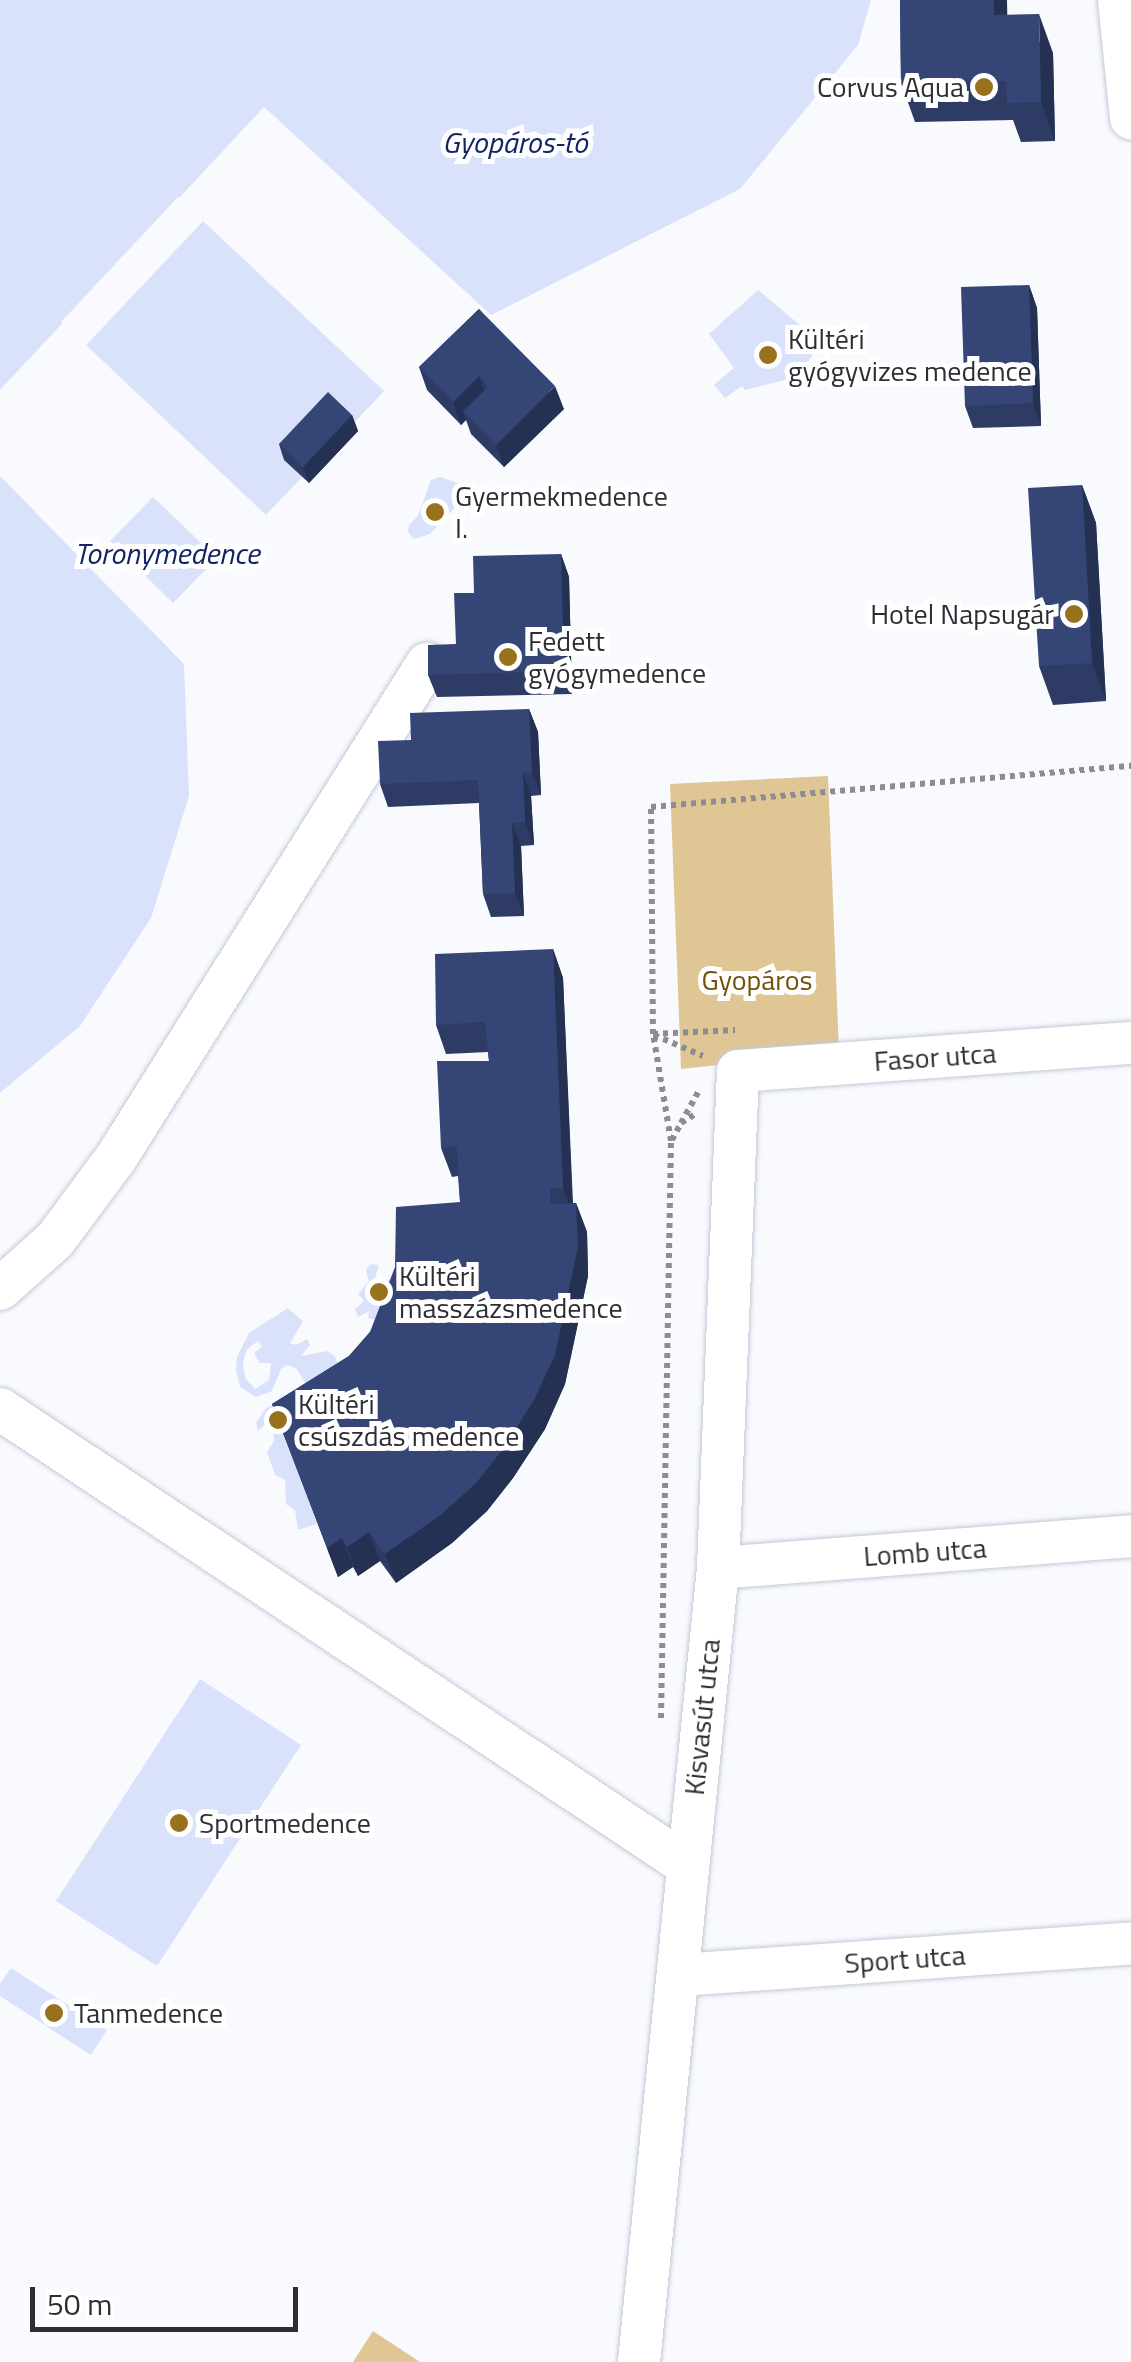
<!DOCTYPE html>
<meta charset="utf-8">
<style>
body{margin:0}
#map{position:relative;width:1131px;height:2362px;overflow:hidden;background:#f9fafd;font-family:"Titillium Web",sans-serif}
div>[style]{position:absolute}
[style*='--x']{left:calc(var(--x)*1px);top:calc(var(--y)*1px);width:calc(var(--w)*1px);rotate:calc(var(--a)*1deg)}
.green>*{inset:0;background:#e0c694}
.water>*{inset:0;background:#d9e2fa}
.pier>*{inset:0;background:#f9fafd}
.path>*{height:6px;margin-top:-3px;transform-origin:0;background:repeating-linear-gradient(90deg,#8c8d92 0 5px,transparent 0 10px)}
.roads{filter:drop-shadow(0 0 2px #c3c9d7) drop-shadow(0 0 2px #c3c9d7)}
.street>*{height:42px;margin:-21px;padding:0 21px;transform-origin:21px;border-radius:21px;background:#fff}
.wall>*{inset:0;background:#2e3c65}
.shaded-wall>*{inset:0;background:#253153}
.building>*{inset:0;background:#354676}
.dots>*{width:28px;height:28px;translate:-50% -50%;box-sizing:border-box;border:5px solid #fff;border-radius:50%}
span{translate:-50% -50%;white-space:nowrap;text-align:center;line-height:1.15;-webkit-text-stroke:10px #fff;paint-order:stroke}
.poi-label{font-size:28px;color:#2c2e34}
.right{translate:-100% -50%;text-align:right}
.left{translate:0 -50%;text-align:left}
.park-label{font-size:28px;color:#705208}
.street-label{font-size:28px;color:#2c2e34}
.water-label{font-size:30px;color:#142564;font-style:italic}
.scale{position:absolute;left:30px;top:2287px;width:268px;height:45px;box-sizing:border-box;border:5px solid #2c2e34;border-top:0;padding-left:12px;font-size:30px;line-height:35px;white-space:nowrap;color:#2c2e34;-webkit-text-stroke:8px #fff;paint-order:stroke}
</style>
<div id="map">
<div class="green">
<i style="clip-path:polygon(828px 776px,839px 1052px,681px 1069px,670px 784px)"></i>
<i style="clip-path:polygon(373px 2331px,420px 2362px,353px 2362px)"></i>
</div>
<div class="water">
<i style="clip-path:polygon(0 0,871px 0,858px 45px,740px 189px,491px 315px,264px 107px,0 390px)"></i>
<i style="clip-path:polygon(203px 221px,384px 391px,352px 425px,285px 459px,302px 477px,266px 515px,86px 345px)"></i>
<i style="clip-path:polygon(758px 290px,820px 342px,800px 376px,745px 390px,742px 386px,725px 398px,714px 385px,734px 368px,709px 334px)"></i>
<i style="clip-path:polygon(0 476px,184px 664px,189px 796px,151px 918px,80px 1026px,0 1093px)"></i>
<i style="clip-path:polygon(440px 477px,458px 483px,463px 491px,462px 500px,430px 534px,414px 539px,408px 532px,409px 525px,418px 516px,431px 480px)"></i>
<i style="clip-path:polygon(153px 497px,217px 558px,173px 603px,110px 541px)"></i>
<i style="clip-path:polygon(370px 1264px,379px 1265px,375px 1278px,391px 1280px,380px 1321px,368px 1318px,369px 1311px,358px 1317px,355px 1309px,364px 1301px,358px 1294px,369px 1281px,366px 1271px)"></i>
<i style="clip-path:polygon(evenodd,288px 1308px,303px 1321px,290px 1343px,296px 1345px,307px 1339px,310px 1345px,301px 1356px,327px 1351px,335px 1356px,338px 1367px,281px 1425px,317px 1524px,298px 1530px,295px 1510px,286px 1504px,285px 1480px,275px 1475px,267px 1452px,274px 1441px,273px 1417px,258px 1431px,256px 1423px,266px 1408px,300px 1395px,307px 1386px,296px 1368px,287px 1365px,281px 1369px,272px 1391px,256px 1397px,240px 1387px,236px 1371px,237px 1357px,249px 1333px,288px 1308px,258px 1341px,262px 1347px,254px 1353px,260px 1363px,271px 1363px,269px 1380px,255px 1389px,245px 1378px,243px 1362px,247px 1349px,258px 1341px)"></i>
<i style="clip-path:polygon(200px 1679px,301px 1745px,157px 1966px,56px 1901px)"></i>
<i style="clip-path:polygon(11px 1968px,107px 2030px,91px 2055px,0 1996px,0 1984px)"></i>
</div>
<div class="pier">
<i style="clip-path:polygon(178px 197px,182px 200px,66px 326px,61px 322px)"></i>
<i style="clip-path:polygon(200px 218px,203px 221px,86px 345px,83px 341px)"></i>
</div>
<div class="path">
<i style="--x:653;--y:1034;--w:82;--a:-2.8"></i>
<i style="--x:654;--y:1035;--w:53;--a:23.2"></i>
<i style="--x:681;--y:1123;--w:38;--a:-61"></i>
<i style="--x:672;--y:1140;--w:19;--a:-62"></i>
<i style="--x:681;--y:1123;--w:19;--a:-32"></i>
<i style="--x:661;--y:1718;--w:577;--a:-89.01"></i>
<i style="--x:671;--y:1141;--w:109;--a:-99.5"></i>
<i style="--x:653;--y:1034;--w:227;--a:-90.5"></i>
<i style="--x:651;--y:807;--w:482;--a:-4.9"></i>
</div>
<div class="roads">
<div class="street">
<i style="--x:1119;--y:0;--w:119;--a:84.2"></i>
<i style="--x:0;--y:1289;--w:74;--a:-41.7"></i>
<i style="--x:55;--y:1240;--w:102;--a:-53.4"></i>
<i style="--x:116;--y:1158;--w:584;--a:-57.81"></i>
<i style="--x:0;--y:1409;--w:825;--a:33.57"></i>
<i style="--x:718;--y:1568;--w:414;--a:-4.4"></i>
<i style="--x:679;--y:1975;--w:453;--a:-4"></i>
<i style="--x:639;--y:2362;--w:798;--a:-84.32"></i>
<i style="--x:718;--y:1568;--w:497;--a:-87.7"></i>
<i style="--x:738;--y:1071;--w:394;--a:-4.1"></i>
</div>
</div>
<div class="wall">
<i style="clip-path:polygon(900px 0,1007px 0,1007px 15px,1053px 53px,1055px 141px,1021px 142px,1013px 120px,915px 122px,901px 83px)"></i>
<i style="clip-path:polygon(1029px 285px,1037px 308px,1041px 426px,973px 428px,965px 406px)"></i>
<i style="clip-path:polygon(479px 309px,564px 409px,504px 467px,471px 434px,466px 420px,461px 425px,427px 390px,419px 367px)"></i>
<i style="clip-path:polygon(352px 415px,358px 431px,309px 483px,284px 460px,279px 444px)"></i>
<i style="clip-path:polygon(1082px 485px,1096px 523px,1106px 701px,1053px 705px,1039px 666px)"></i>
<i style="clip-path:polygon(561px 554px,569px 577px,572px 694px,437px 697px,428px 675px,456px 644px,474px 593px)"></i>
<i style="clip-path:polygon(529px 709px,538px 732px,541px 795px,531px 796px,534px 845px,521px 846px,524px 916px,491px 917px,483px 894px,479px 803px,388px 807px,380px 784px,411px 740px)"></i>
<i style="clip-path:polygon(553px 949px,563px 978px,573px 1203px,576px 1203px,587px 1232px,588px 1276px,565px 1384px,545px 1429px,513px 1478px,487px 1511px,452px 1543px,396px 1583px,380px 1561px,358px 1576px,353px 1567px,338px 1577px,272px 1404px,349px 1356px,370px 1332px,460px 1202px,458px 1176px,452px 1177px,441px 1148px,489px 1061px,488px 1052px,446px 1054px,436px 1025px)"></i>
</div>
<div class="shaded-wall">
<i style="clip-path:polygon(994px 0,1007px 0,1008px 54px,994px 15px)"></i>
<i style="clip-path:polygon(1039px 14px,1053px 53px,1055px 141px,1041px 102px)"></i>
<i style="clip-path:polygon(1029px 285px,1037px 308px,1041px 426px,1033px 403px)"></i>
<i style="clip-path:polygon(479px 376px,487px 399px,463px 411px,466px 420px,461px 425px,453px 402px)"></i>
<i style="clip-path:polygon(555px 386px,564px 409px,504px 467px,496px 445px)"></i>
<i style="clip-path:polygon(352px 415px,358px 431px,309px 483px,303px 467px)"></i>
<i style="clip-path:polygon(1082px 485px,1096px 523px,1106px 701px,1092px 663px)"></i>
<i style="clip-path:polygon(561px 554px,569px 577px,572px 694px,564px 671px)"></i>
<i style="clip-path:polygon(529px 709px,538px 732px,541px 795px,532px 772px)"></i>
<i style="clip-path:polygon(523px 773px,531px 796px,534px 845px,525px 822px)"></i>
<i style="clip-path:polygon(512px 823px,521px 846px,524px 916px,515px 893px)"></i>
<i style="clip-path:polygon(553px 949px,563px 978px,573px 1217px,563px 1188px)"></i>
<i style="clip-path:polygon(576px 1203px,587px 1232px,588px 1276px,565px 1384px,545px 1429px,513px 1478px,487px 1511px,452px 1543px,396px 1583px,385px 1554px)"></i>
<i style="clip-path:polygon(369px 1532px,380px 1561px,358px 1576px,347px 1547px)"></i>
<i style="clip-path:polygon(342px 1538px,353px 1567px,338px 1577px,327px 1548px)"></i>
</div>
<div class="building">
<i style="clip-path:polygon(900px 0,994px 0,994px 15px,1039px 14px,1041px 102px,1007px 103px,1006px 81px,901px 83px)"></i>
<i style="clip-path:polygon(1029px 285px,1033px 403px,965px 406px,961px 287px)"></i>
<i style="clip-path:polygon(479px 309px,555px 386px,496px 445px,463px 411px,488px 387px,479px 376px,453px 402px,419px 367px)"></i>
<i style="clip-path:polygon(328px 392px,352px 415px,303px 467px,279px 444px)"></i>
<i style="clip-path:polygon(1082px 485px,1092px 663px,1039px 666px,1028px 488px)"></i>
<i style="clip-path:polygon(561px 554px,564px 671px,428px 675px,428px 645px,456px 644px,454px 593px,474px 593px,473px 556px)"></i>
<i style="clip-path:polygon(529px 709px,532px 772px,523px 773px,525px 822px,512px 823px,515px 893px,483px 894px,478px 780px,380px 784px,378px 741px,411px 740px,410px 713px)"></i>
<i style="clip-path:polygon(553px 949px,563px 1188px,550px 1188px,550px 1204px,576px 1203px,578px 1247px,555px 1355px,534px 1400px,503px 1449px,477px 1482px,442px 1514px,385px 1554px,369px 1532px,347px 1547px,342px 1538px,327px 1548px,272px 1404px,349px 1356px,370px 1332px,395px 1267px,396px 1207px,460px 1202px,457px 1146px,441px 1148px,437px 1061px,489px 1061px,485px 1022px,436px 1025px,435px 954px)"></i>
</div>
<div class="dots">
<i style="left:984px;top:87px;background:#97711b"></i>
<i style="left:768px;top:355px;background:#97711b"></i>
<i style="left:435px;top:512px;background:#97711b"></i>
<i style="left:1074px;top:614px;background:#97711b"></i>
<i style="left:508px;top:657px;background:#97711b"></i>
<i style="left:379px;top:1292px;background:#97711b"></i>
<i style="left:278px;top:1420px;background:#97711b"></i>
<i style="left:179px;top:1823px;background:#97711b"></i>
<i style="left:54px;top:2013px;background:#97711b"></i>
</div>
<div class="poi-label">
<span class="right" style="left:964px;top:87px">Corvus Aqua</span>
<span class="left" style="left:788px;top:355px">Kültéri<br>gyógyvizes medence</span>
<span class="left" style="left:455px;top:512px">Gyermekmedence<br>I.</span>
<span class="right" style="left:1054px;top:614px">Hotel Napsugár</span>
<span class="left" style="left:528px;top:657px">Fedett<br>gyógymedence</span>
<span class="left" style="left:399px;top:1292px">Kültéri<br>masszázsmedence</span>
<span class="left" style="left:298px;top:1420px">Kültéri<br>csúszdás medence</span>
<span class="left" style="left:199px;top:1823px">Sportmedence</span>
<span class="left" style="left:74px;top:2013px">Tanmedence</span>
</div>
<div class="park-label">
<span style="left:757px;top:980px">Gyopáros</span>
</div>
<div class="street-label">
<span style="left:935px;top:1057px;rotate:-4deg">Fasor utca</span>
<span style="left:925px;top:1552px;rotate:-4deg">Lomb utca</span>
<span style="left:702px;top:1717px;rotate:-84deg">Kisvasút utca</span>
<span style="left:905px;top:1959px;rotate:-4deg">Sport utca</span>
</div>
<div class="water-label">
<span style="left:515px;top:142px">Gyopáros-tó</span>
<span style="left:167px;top:553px">Toronymedence</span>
</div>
<div class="scale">50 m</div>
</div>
